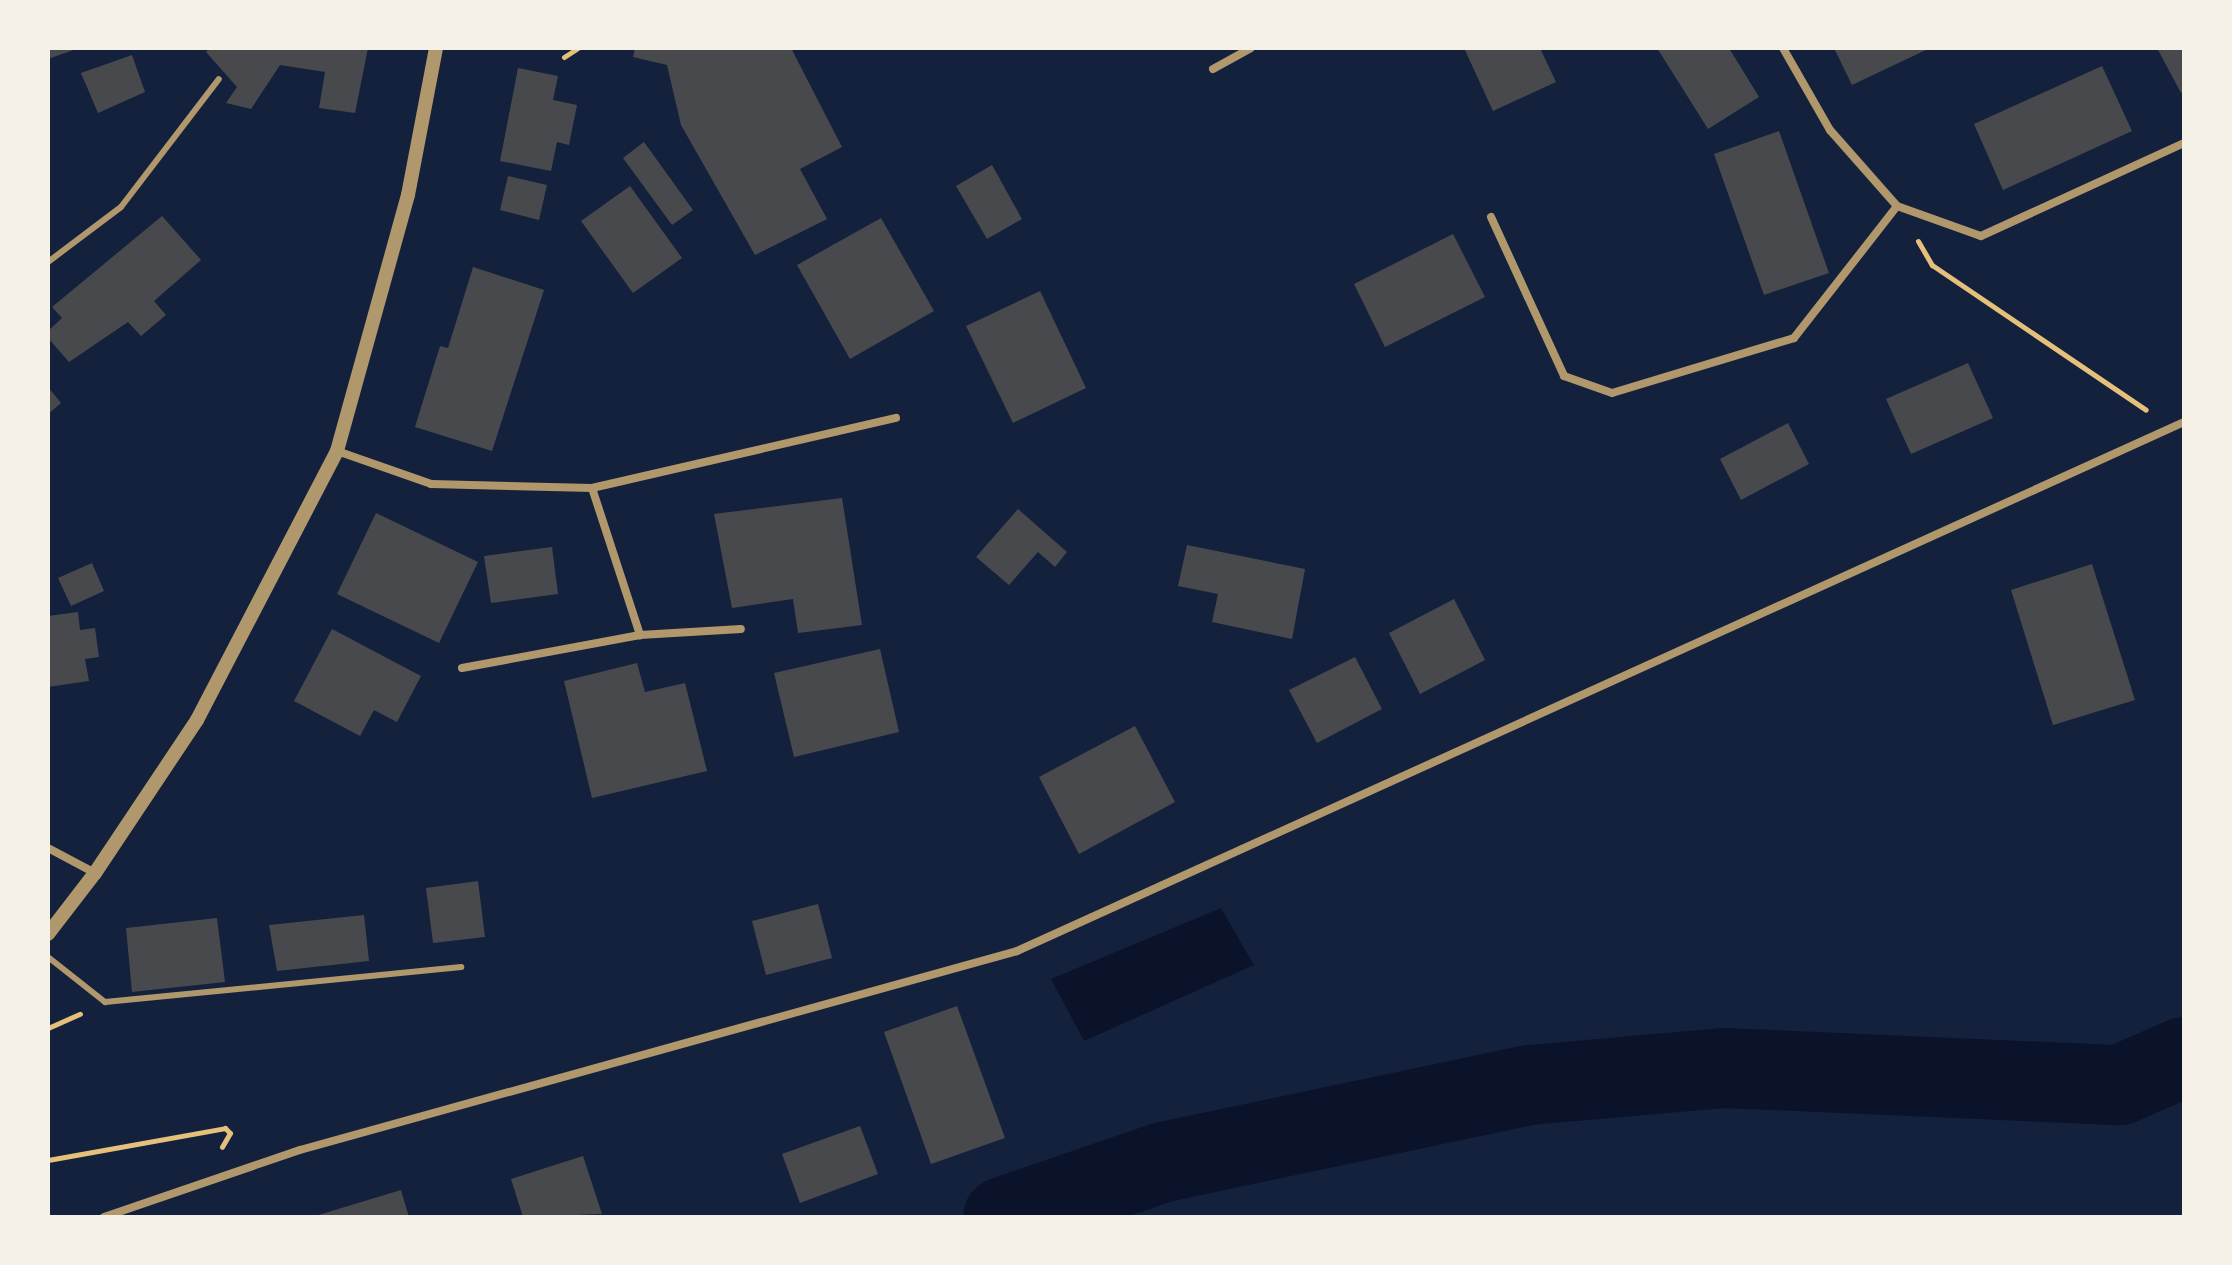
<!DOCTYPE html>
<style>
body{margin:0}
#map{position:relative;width:2232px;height:1265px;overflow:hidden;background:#14213d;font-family:"DM Sans",sans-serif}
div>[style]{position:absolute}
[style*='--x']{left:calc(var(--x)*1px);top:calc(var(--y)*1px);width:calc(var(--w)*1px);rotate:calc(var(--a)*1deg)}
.water>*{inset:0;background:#0b132b}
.river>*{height:80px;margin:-40px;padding:0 40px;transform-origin:40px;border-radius:40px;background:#0b132b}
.building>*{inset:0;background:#48494c}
.path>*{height:5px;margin:-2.5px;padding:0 2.5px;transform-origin:2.5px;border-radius:2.5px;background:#e5c07b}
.service>*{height:6px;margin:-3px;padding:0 3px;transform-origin:3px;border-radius:3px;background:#b1986c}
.minor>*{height:8px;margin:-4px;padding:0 4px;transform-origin:4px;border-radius:4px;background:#b1986c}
.tertiary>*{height:14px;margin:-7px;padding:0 7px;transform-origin:7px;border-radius:7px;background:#b1986c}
span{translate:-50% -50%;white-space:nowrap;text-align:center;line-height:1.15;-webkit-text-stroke:8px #f6f1e7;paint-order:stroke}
.frame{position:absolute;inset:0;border:50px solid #f6f1e7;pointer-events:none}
</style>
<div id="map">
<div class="water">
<i style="clip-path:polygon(1221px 908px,1254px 965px,1084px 1041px,1051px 979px)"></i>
</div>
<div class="river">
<i style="--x:1003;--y:1217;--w:170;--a:-18.9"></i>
<i style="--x:1164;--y:1162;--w:374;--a:-11.9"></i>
<i style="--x:1530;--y:1085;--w:196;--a:-5"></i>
<i style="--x:1725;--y:1068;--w:395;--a:2.5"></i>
<i style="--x:2120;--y:1085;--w:70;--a:-23.6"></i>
</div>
<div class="building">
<i style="clip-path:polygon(48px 48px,79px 48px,48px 59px)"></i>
<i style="clip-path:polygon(211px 48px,368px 48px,355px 113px,319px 108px,325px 72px,280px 65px,251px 109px,226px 103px,237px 87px,206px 52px)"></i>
<i style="clip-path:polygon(635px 48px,791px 48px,842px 147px,800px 169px,827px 219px,755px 255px,681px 125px,667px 65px,633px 57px)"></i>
<i style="clip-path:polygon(1464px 48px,1540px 48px,1556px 82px,1493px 111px)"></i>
<i style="clip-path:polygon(1657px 48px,1729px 48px,1759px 97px,1708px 129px)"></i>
<i style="clip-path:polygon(1834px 48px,1930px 48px,1852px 85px)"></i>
<i style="clip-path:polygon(2157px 48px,2184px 48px,2184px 92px,2181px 93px)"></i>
<i style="clip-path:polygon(132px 55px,145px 92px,98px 113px,81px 73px)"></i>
<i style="clip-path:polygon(2102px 66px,2132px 131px,2003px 190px,1974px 124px)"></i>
<i style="clip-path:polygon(518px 68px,558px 76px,553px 100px,577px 105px,569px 145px,557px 142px,551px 171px,500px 161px)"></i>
<i style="clip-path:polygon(1779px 131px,1829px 273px,1764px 295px,1714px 154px)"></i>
<i style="clip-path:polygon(644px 142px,693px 210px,672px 225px,623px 158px)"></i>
<i style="clip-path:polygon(992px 165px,1022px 219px,987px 239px,956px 186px)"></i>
<i style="clip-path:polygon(508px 176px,547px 185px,539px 220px,500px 210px)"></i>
<i style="clip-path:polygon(630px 186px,682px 258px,633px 293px,581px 221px)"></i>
<i style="clip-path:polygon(162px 216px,201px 260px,154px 301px,166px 315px,141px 336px,128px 322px,69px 362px,48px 338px,48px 331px,62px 318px,52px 307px)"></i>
<i style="clip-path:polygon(881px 218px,934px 311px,850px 359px,797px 265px)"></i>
<i style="clip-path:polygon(1453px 234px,1485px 297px,1385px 347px,1354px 284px)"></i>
<i style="clip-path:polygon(473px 267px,544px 290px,492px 451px,415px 427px,440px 346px,448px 348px)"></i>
<i style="clip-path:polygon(1040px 291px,1086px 388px,1013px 423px,966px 326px)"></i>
<i style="clip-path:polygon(1968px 363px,1993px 418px,1911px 454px,1886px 399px)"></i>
<i style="clip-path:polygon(48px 387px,61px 403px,48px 414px)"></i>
<i style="clip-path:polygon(1788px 423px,1809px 464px,1741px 500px,1720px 459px)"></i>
<i style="clip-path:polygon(842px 498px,862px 625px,798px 633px,793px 599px,732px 608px,714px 514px)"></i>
<i style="clip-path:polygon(1018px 509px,1067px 552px,1055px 567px,1038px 552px,1009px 585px,976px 557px)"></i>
<i style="clip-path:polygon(376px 513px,478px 562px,439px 643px,337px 594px)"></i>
<i style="clip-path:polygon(1187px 545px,1305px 569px,1292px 639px,1212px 622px,1218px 594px,1178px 586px)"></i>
<i style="clip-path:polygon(552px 547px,558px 594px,491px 603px,484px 556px)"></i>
<i style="clip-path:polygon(92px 563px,104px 591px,71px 606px,58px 578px)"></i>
<i style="clip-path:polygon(2092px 564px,2135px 700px,2053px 725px,2011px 590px)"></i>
<i style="clip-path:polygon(1454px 599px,1485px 660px,1420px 694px,1389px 633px)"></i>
<i style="clip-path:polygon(78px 612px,80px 630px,95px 628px,99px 657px,85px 659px,89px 681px,48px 687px,48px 616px)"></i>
<i style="clip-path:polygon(332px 629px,421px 676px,397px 722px,374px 710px,360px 736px,294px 701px)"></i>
<i style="clip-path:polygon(880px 649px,899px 732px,794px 757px,774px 673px)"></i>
<i style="clip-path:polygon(1355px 657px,1382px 709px,1317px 743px,1289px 690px)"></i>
<i style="clip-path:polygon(637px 663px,645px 692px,685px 683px,707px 771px,592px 798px,564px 681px)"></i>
<i style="clip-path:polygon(1135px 726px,1175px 802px,1079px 854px,1039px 777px)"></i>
<i style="clip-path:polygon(478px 881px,485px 937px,433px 943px,426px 888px)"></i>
<i style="clip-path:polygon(818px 904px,832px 958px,766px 975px,752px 921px)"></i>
<i style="clip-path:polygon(364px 915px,369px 961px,277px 971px,269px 925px)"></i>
<i style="clip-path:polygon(217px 918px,225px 982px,132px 992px,126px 928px)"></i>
<i style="clip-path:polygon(957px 1006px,1005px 1138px,931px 1164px,884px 1032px)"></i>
<i style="clip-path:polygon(860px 1126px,878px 1174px,800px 1203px,782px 1154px)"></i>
<i style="clip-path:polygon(583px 1156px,602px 1214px,523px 1217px,511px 1179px)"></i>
<i style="clip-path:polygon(401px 1190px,409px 1217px,315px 1217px,315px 1216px)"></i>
</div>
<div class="path">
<i style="--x:564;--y:57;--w:17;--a:-33"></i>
<i style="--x:1918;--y:241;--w:28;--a:60"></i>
<i style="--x:1932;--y:265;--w:258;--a:34.1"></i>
<i style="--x:48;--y:1028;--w:35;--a:-24"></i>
<i style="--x:48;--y:1160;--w:180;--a:-10.2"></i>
<i style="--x:225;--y:1128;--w:7;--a:45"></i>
<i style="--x:230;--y:1133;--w:16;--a:120"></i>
</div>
<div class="service">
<i style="--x:48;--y:262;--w:91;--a:-37"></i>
<i style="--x:121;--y:207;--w:161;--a:-52.6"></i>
<i style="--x:48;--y:957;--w:73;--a:38.3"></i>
<i style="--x:105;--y:1002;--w:358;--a:-5.6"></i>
</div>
<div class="minor">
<i style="--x:1783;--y:48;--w:95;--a:60.2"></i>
<i style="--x:1830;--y:130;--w:101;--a:48.6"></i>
<i style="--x:1897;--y:206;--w:89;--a:19.7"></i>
<i style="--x:1981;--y:236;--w:223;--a:-24.6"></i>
<i style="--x:1213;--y:69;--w:43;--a:-28.9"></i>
<i style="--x:1491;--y:217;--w:175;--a:65.3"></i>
<i style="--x:1564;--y:376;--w:51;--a:19.5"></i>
<i style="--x:1612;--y:393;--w:190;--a:-16.8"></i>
<i style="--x:1794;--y:338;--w:167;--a:-52"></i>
<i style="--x:337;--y:451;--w:100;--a:19.3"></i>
<i style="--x:431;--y:484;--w:161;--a:1.4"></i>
<i style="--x:592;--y:488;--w:312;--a:-13"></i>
<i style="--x:592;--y:488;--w:155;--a:71.9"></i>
<i style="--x:462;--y:668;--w:181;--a:-10.5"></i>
<i style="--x:640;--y:635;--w:101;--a:-3.4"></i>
<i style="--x:48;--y:848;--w:53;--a:28"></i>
<i style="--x:104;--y:1217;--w:207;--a:-18.9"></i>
<i style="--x:300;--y:1150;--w:744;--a:-15.51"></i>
<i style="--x:1017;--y:951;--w:1281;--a:-24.38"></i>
</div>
<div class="tertiary">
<i style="--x:48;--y:934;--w:77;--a:-52.4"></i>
<i style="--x:95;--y:873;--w:184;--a:-56.3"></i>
<i style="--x:197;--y:720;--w:303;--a:-62.5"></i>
<i style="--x:337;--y:451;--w:266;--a:-74.5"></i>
<i style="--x:408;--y:195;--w:150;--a:-79.2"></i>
</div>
<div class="frame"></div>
</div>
